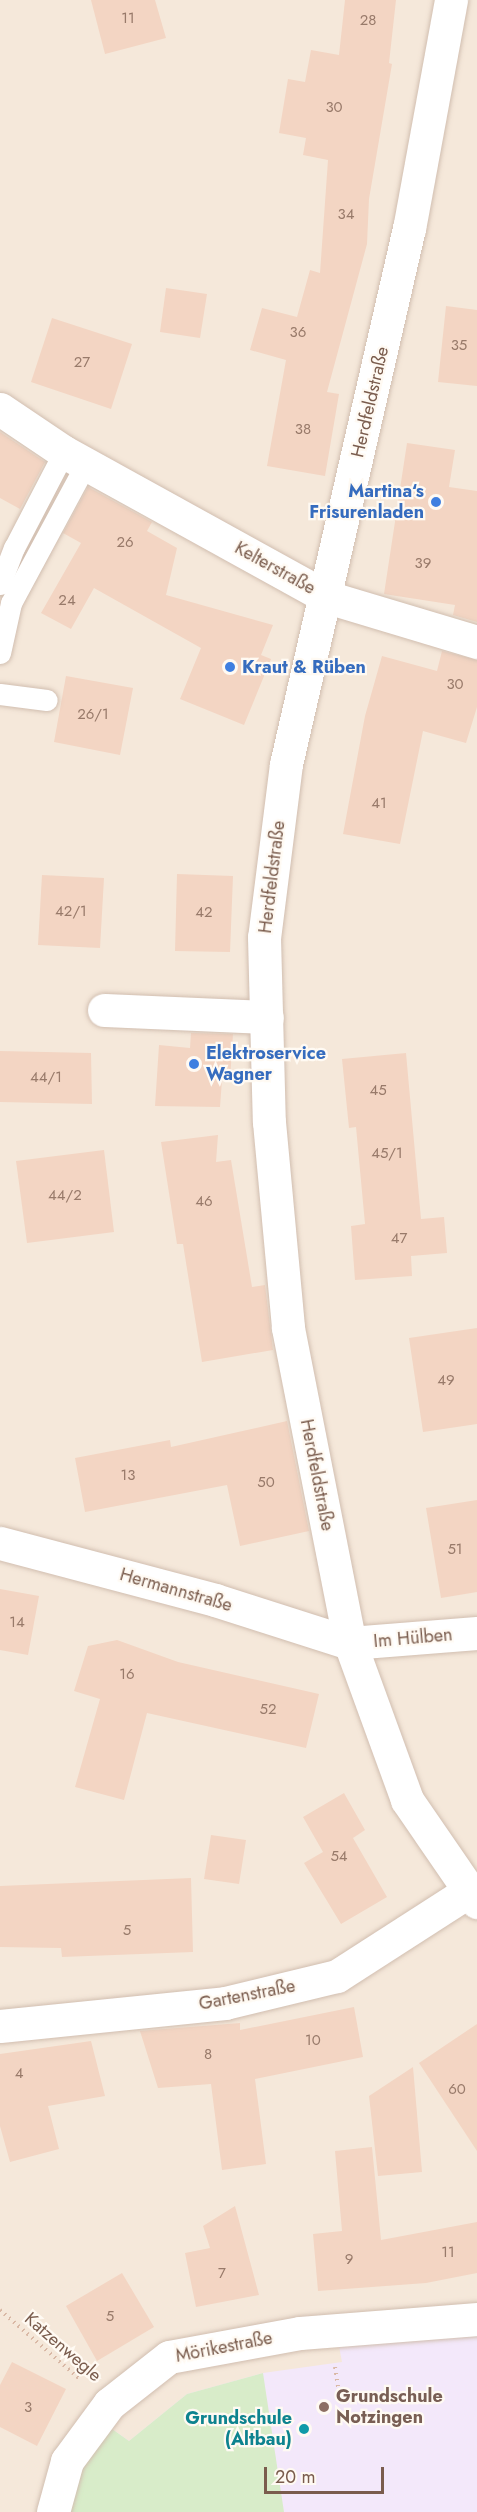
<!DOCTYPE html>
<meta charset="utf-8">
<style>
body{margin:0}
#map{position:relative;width:477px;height:2512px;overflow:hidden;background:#fdf6ec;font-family:Jost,sans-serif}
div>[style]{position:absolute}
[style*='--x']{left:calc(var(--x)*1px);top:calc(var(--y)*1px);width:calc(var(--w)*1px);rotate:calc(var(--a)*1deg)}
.residential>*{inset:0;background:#f5e8da}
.education>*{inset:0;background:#f3e8fa}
.green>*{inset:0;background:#d8ecc9}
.building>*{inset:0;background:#f3d5c3}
.path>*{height:4px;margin-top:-2px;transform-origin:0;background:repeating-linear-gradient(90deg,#d9b8a5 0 1.5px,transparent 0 6px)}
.roads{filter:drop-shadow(0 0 2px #d1beb0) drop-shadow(0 0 2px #d1beb0)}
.service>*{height:21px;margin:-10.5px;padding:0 10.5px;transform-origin:10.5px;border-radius:10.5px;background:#fff}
.minor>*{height:33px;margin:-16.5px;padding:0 16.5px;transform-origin:16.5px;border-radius:16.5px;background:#fff}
.dots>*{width:16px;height:16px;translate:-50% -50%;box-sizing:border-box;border:3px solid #fffaf3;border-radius:50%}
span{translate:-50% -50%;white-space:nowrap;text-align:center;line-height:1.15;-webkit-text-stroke:4.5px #fffaf3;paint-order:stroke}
.number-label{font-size:15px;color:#987a6a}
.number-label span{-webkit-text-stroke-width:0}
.street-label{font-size:18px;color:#7a5c4d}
.shop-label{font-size:18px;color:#366cbe;font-weight:700}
.right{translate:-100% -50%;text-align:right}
.left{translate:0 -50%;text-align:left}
.education-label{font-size:18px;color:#785e54;font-weight:700}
.culture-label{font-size:18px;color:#0d838f;font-weight:700}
.scale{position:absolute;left:264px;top:2467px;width:120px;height:27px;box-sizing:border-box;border:3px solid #7a5c4d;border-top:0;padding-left:8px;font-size:18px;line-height:21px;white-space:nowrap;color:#7a5c4d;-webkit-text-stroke:4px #fffaf3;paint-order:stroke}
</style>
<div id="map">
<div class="residential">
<i style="clip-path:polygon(0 0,477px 0,477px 2512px,0 2512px)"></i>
</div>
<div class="education">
<i style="clip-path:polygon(477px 2319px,477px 2512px,53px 2512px,98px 2419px,129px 2441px,187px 2394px,263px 2373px,342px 2362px,336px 2330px)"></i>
</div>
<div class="green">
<i style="clip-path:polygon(263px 2373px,284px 2512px,53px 2512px,98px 2419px,129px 2441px,187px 2394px)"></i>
</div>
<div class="building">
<i style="clip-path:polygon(91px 0,155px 0,166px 38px,105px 54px)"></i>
<i style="clip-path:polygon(345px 0,396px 0,389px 63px,392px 64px,369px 199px,367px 244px,327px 392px,339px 394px,325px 476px,267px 466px,286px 360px,250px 350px,262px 308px,297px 317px,310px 270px,320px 273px,328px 160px,303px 155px,306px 138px,279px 133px,288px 79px,305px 82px,311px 50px,339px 55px)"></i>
<i style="clip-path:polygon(166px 288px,207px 294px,200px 338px,160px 332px)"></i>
<i style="clip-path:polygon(446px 306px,477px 310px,477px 386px,438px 382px)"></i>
<i style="clip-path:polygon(52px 318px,132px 344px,111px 409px,31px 382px)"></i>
<i style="clip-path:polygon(0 432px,45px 462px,20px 509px,0 498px)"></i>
<i style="clip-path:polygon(407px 443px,455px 450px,449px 487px,477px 491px,477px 622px,453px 615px,455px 605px,384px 594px)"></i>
<i style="clip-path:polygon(88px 487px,152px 522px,147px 531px,177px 548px,166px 595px,273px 625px,261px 655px,271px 659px,244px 725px,180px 699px,201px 648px,94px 588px,71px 629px,41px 613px,81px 543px,63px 533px)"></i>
<i style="clip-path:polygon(442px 651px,477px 660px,477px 707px,466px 743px,423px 731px,400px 844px,343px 834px,365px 716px,382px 656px,437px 671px)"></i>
<i style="clip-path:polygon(66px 676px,133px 688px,120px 755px,54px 742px)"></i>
<i style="clip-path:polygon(177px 874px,233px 876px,230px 952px,175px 951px)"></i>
<i style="clip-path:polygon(42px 875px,104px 878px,100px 948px,38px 945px)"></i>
<i style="clip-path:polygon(191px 1033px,233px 1034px,230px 1080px,222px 1080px,220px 1107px,155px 1106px,159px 1045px,190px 1048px)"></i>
<i style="clip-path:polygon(0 1051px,91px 1053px,92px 1104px,0 1102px)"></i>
<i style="clip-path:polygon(406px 1053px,421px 1219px,444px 1217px,447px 1253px,411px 1256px,412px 1276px,355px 1280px,351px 1226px,365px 1224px,356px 1127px,349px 1128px,342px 1059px)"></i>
<i style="clip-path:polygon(218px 1135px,216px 1162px,231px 1160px,252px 1287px,265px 1285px,273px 1350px,202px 1362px,183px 1244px,177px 1244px,161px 1142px)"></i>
<i style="clip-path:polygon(104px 1150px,114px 1232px,27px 1243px,16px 1161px)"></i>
<i style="clip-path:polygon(477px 1328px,477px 1424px,423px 1432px,409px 1338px)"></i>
<i style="clip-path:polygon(287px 1421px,309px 1531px,240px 1546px,227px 1485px,85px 1512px,75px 1458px,170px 1440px,171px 1447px)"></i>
<i style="clip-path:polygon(477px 1500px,477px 1592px,441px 1598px,426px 1508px)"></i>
<i style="clip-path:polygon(0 1589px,39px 1596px,28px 1655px,0 1650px)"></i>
<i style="clip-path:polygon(117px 1640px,178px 1662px,319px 1694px,306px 1748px,147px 1713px,124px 1800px,75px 1787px,100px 1699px,74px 1691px,88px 1646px)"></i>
<i style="clip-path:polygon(344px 1793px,365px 1830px,353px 1838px,387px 1897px,341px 1924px,304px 1863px,323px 1852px,303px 1817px)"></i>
<i style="clip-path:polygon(211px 1835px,246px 1840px,239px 1884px,204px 1879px)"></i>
<i style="clip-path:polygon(191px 1878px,193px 1952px,62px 1957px,61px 1948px,0 1947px,0 1886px)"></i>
<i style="clip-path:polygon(354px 2007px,363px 2057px,255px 2079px,266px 2164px,222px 2170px,211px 2084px,158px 2088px,140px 2031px,240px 2023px,240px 2030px)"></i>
<i style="clip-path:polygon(477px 2024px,477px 2151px,419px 2063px)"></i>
<i style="clip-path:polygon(91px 2041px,105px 2096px,48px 2106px,59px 2149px,10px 2162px,0 2126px,0 2054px)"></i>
<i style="clip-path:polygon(413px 2067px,422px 2172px,378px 2176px,369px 2096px)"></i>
<i style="clip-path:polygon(372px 2147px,381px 2240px,477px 2222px,477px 2273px,426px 2283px,318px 2291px,313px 2234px,342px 2231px,335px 2151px)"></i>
<i style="clip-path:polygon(235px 2206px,259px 2295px,196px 2307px,185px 2253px,210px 2248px,203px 2226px)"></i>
<i style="clip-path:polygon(122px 2273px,154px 2327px,97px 2361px,66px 2306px)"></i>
<i style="clip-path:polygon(12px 2362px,66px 2389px,37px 2446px,0 2427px,0 2385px)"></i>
</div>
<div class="path">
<i style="--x:0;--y:2310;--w:107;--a:40.8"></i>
<i style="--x:335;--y:2367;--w:30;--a:81"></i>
</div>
<div class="roads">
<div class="service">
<i style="--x:0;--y:584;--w:39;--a:-69"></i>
<i style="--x:14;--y:548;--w:108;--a:-62.5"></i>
<i style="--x:0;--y:653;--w:51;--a:-77.6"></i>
<i style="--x:11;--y:603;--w:158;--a:-61.7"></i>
<i style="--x:0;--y:694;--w:47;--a:7.3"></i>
</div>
<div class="minor">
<i style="--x:451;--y:0;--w:232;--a:100.4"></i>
<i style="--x:409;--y:228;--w:550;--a:102.92"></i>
<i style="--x:286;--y:764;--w:174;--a:97.2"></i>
<i style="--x:264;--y:937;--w:185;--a:88.5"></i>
<i style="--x:269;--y:1122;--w:207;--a:84.7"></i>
<i style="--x:288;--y:1328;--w:321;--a:78.9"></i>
<i style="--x:350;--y:1643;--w:167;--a:70"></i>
<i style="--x:407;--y:1800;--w:124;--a:55.5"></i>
<i style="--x:0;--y:409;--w:77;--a:33.9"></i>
<i style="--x:64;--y:452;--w:300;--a:28.9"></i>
<i style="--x:327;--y:597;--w:157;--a:16.7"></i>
<i style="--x:104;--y:1010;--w:163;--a:2.5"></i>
<i style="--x:0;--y:1543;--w:222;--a:14.8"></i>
<i style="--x:215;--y:1600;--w:142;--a:17.7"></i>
<i style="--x:350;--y:1643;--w:127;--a:-4.5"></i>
<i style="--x:0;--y:2026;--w:226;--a:-5.8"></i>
<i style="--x:225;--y:2003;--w:115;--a:-13.6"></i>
<i style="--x:337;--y:1976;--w:157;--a:-32.8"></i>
<i style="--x:53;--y:2512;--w:53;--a:-74.6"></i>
<i style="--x:67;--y:2461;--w:71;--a:-53.6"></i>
<i style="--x:109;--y:2404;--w:76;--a:-38.1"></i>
<i style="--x:169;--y:2357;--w:133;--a:-10.4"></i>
<i style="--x:300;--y:2333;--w:178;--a:-4.5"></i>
</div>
</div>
<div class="dots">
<i style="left:436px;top:502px;background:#3f7fe0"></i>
<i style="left:230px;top:667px;background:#3f7fe0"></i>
<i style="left:194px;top:1064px;background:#3f7fe0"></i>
<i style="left:324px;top:2407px;background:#8d6e63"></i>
<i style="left:304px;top:2429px;background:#0f9aa8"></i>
</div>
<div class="number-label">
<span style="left:128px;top:19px">11</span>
<span style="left:368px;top:21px">28</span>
<span style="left:334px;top:108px">30</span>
<span style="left:346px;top:215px">34</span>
<span style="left:298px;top:333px">36</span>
<span style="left:459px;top:346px">35</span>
<span style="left:82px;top:363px">27</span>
<span style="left:303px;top:430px">38</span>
<span style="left:125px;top:543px">26</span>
<span style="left:423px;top:564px">39</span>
<span style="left:67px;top:601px">24</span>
<span style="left:455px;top:685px">30</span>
<span style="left:93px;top:715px">26/1</span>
<span style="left:379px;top:804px">41</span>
<span style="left:71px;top:912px">42/1</span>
<span style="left:204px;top:913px">42</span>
<span style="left:46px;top:1078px">44/1</span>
<span style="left:378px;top:1091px">45</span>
<span style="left:387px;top:1154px">45/1</span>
<span style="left:65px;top:1196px">44/2</span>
<span style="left:204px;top:1202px">46</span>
<span style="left:399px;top:1239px">47</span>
<span style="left:446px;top:1381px">49</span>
<span style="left:128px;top:1476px">13</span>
<span style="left:266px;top:1483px">50</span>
<span style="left:455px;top:1550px">51</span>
<span style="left:17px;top:1623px">14</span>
<span style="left:127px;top:1675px">16</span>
<span style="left:268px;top:1710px">52</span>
<span style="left:339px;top:1857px">54</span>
<span style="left:127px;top:1931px">5</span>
<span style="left:313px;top:2041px">10</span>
<span style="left:208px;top:2055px">8</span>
<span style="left:19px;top:2074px">4</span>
<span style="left:457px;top:2090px">60</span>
<span style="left:448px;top:2253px">11</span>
<span style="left:349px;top:2260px">9</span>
<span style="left:222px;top:2274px">7</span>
<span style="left:110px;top:2317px">5</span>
<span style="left:28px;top:2408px">3</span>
</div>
<div class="street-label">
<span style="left:370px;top:402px;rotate:-77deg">Herdfeldstraße</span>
<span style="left:275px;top:568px;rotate:29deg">Kelterstraße</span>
<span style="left:272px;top:877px;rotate:-83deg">Herdfeldstraße</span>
<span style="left:317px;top:1475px;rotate:79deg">Herdfeldstraße</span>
<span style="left:176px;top:1590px;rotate:16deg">Hermannstraße</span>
<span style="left:413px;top:1638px;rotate:-5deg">Im Hülben</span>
<span style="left:247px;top:1995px;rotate:-11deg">Gartenstraße</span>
<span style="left:63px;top:2347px;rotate:41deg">Katzenwegle</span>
<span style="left:224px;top:2347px;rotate:-11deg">Mörikestraße</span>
</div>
<div class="shop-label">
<span class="right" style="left:424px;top:502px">Martina‘s<br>Frisurenladen</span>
<span class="left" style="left:242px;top:667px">Kraut &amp; Rüben</span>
<span class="left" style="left:206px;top:1064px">Elektroservice<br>Wagner</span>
</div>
<div class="education-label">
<span class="left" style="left:336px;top:2407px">Grundschule<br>Notzingen</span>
</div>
<div class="culture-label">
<span class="right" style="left:292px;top:2429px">Grundschule<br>(Altbau)</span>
</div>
<div class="scale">20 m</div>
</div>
